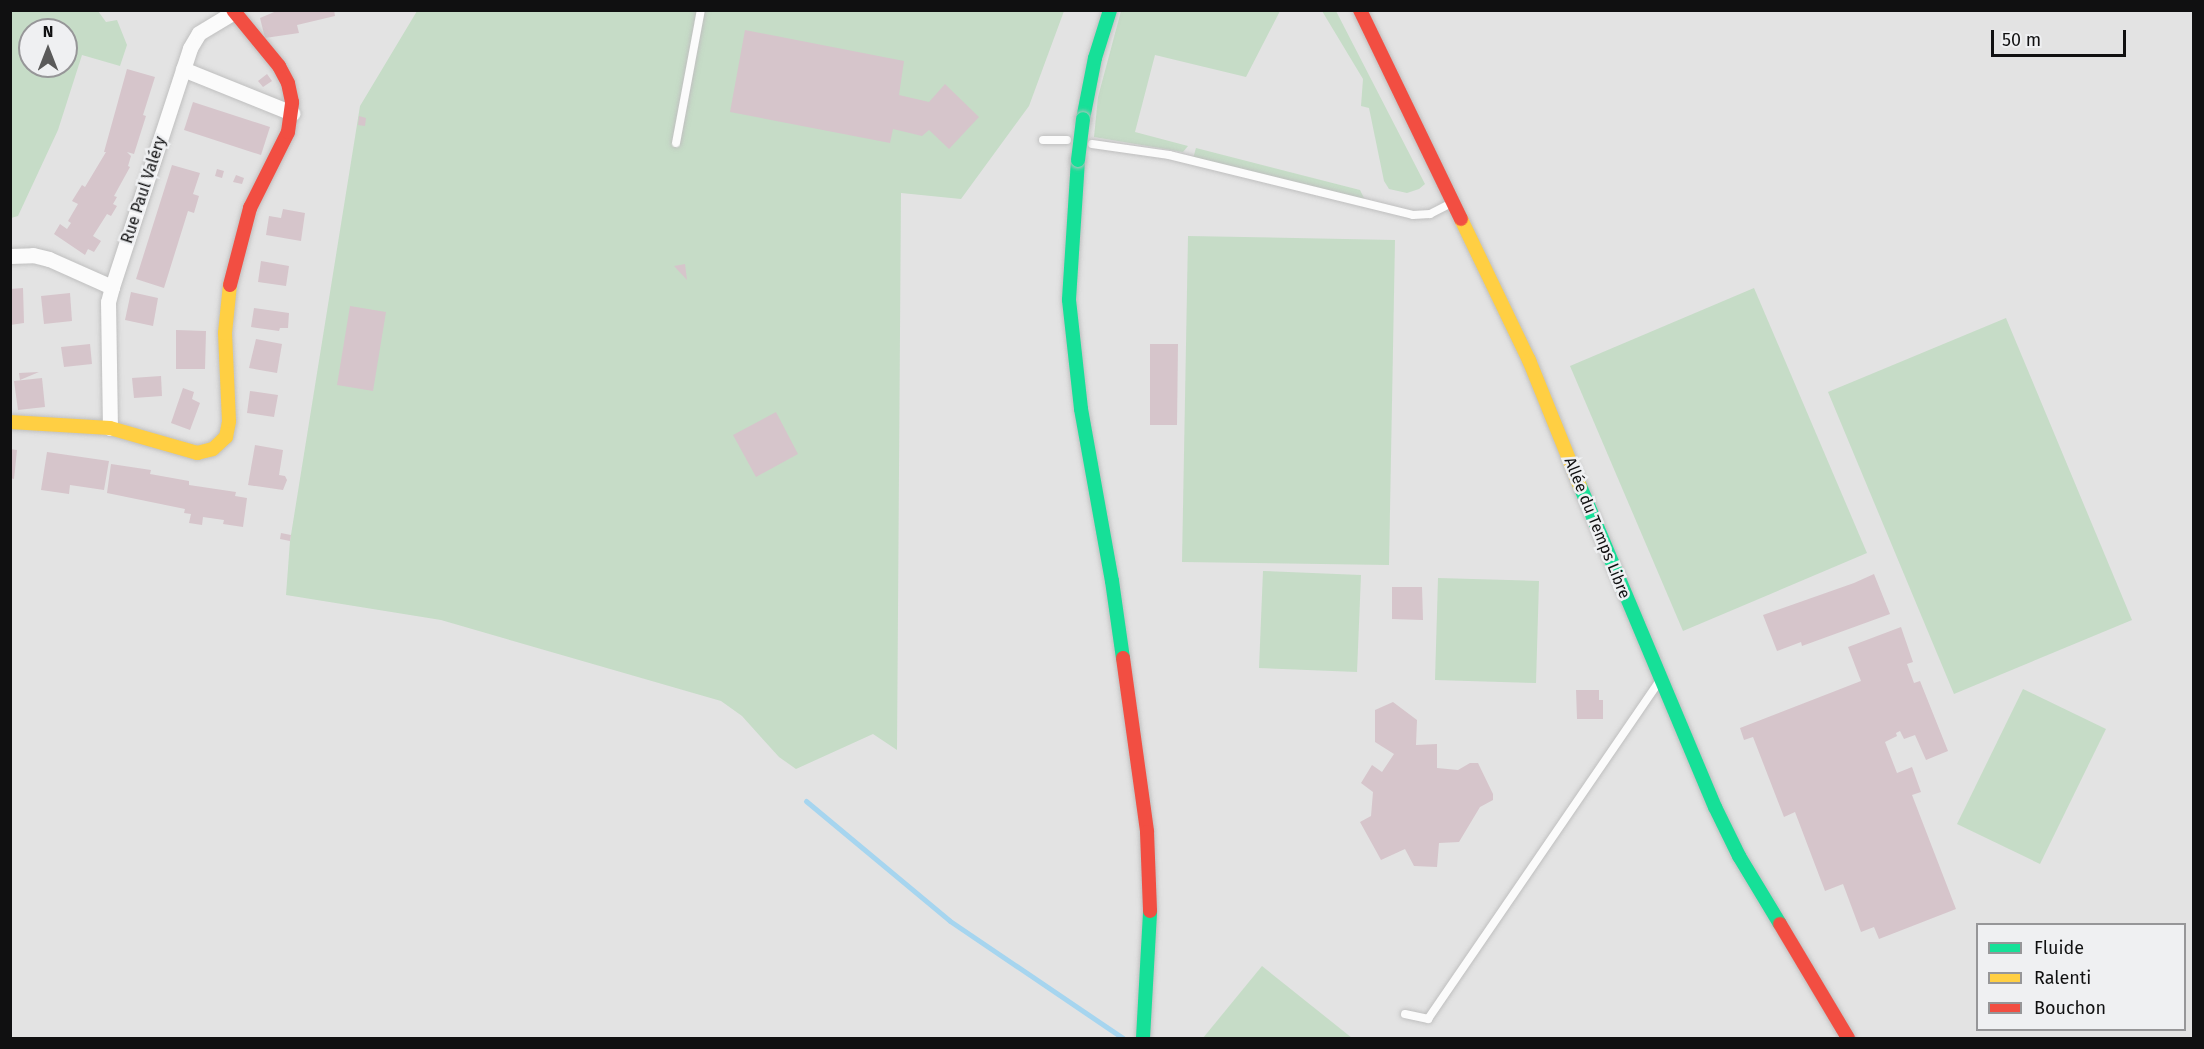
<!DOCTYPE html>
<meta charset="utf-8">
<style>
body{margin:0}
#map{position:relative;width:2204px;height:1049px;overflow:hidden;background:#e3e3e3;font-family:"Fira Sans",sans-serif}
div>[style]{position:absolute}
[style*='--x']{left:calc(var(--x)*1px);top:calc(var(--y)*1px);width:calc(var(--w)*1px);rotate:calc(var(--a)*1deg)}
.green>*{inset:0;background:#c6dcc7}
.stream>*{height:5px;margin:-2.5px;padding:0 2.5px;transform-origin:2.5px;border-radius:2.5px;background:#a6d5ef}
.building>*{inset:0;background:#d6c5cb}
.roads{filter:drop-shadow(0 0 2px #bfbfbf) drop-shadow(0 0 2px #bfbfbf)}
.lane>*{height:8px;margin:-4px;padding:0 4px;transform-origin:4px;border-radius:4px;background:#fbfbfb}
.street>*{height:15px;margin:-7.5px;padding:0 7.5px;transform-origin:7.5px;border-radius:7.5px;background:#fbfbfb}
.fast>*{height:14px;margin:-7px;padding:0 7px;transform-origin:7px;border-radius:7px;background:#16e098}
.slow>*{height:14px;margin:-7px;padding:0 7px;transform-origin:7px;border-radius:7px;background:#ffcf43}
.jam>*{height:14px;margin:-7px;padding:0 7px;transform-origin:7px;border-radius:7px;background:#f24e42}
.bridges{filter:drop-shadow(0 0 2px #bfbfbf) drop-shadow(0 0 2px #bfbfbf)}
.fast-bridge>*{height:14px;margin:-7px;padding:0 7px;transform-origin:7px;border-radius:7px;background:#16e098}
span{translate:-50% -50%;white-space:nowrap;text-align:center;line-height:1.15;-webkit-text-stroke:5px #eff0f2;paint-order:stroke}
.street-label{font-size:16px;color:#101011}
.frame{position:absolute;inset:0;border:12px solid #101011;pointer-events:none}
.legend{position:absolute;left:1976px;top:923px;width:210px;height:108px;box-sizing:border-box;background:#eff0f2;border:2px solid #969698;margin:0;padding:8px 10px;list-style:none;font-size:18px;color:#101011}
.legend li{display:flex;align-items:center;gap:12px;height:30px}
.legend b{width:30px;border:2px solid #969698}
.north{position:absolute;left:18px;top:18px;width:60px;height:60px;box-sizing:border-box;background:#eff0f2;border:2px solid #969698;border-radius:50%;rotate:0deg;font-size:16px;font-weight:700;line-height:24px;text-align:center;color:#101011}
.north::after{content:'';display:block;margin:auto;width:21px;height:27px;background:#5a5a5a;clip-path:polygon(50% 0,100% 100%,50% 72%,0 100%)}
.scale{position:absolute;left:1991px;top:30px;width:135px;height:27px;box-sizing:border-box;border:3px solid #101011;border-top:0;padding-left:8px;font-size:18px;line-height:21px;white-space:nowrap;color:#101011;-webkit-text-stroke:4px #eff0f2;paint-order:stroke}
</style>
<div id="map">
<div class="green">
<i style="clip-path:polygon(evenodd,10px 11px,98px 11px,106px 22px,117px 20px,127px 45px,120px 66px,82px 55px,58px 130px,18px 216px,11px 218px,10px 11px,30px 30px,66px 30px,66px 66px,30px 66px,30px 30px)"></i>
<i style="clip-path:polygon(417px 11px,1064px 11px,1029px 106px,961px 199px,901px 193px,897px 750px,873px 734px,796px 769px,779px 757px,742px 716px,721px 701px,441px 620px,286px 595px,290px 541px,360px 106px)"></i>
<i style="clip-path:polygon(1121px 11px,1280px 11px,1246px 77px,1155px 55px,1135px 132px,1188px 146px,1183px 152px,1094px 137px,1098px 97px)"></i>
<i style="clip-path:polygon(1322px 11px,1336px 11px,1425px 184px,1419px 189px,1407px 193px,1389px 189px,1384px 181px,1369px 108px,1361px 106px,1363px 79px)"></i>
<i style="clip-path:polygon(1196px 148px,1360px 190px,1366px 202px,1192px 162px)"></i>
<i style="clip-path:polygon(1188px 236px,1395px 240px,1389px 565px,1182px 562px)"></i>
<i style="clip-path:polygon(1754px 288px,1867px 553px,1683px 631px,1570px 366px)"></i>
<i style="clip-path:polygon(2006px 318px,2132px 620px,1954px 694px,1828px 392px)"></i>
<i style="clip-path:polygon(1263px 571px,1361px 575px,1357px 672px,1259px 668px)"></i>
<i style="clip-path:polygon(1438px 578px,1539px 581px,1536px 683px,1435px 680px)"></i>
<i style="clip-path:polygon(2023px 689px,2106px 729px,2040px 864px,1957px 824px)"></i>
<i style="clip-path:polygon(1262px 966px,1352px 1038px,1203px 1038px)"></i>
</div>
<div class="stream">
<i style="--x:806;--y:801;--w:187;--a:39.8"></i>
<i style="--x:950;--y:921;--w:209;--a:34.1"></i>
</div>
<div class="building">
<i style="clip-path:polygon(279px 10px,334px 10px,335px 16px,297px 25px,299px 33px,265px 38px,260px 18px)"></i>
<i style="clip-path:polygon(745px 30px,904px 61px,899px 95px,929px 102px,945px 84px,979px 117px,949px 149px,929px 130px,922px 136px,893px 129px,890px 143px,730px 112px)"></i>
<i style="clip-path:polygon(127px 69px,155px 77px,143px 115px,146px 116px,134px 154px,127px 152px,131px 156px,128px 166px,130px 167px,114px 196px,117px 197px,113px 204px,117px 206px,111px 216px,107px 214px,93px 236px,101px 241px,94px 252px,88px 249px,85px 255px,54px 234px,60px 224px,67px 229px,71px 223px,68px 221px,78px 204px,72px 201px,82px 185px,85px 187px,106px 152px,104px 152px)"></i>
<i style="clip-path:polygon(267px 74px,272px 81px,263px 87px,258px 81px)"></i>
<i style="clip-path:polygon(193px 102px,270px 127px,261px 155px,184px 130px)"></i>
<i style="clip-path:polygon(359px 116px,366px 118px,365px 126px,358px 125px)"></i>
<i style="clip-path:polygon(172px 165px,200px 173px,193px 194px,199px 196px,194px 213px,188px 211px,164px 288px,136px 279px)"></i>
<i style="clip-path:polygon(217px 169px,224px 171px,222px 178px,215px 176px)"></i>
<i style="clip-path:polygon(236px 175px,244px 178px,242px 184px,233px 182px)"></i>
<i style="clip-path:polygon(283px 209px,305px 213px,301px 241px,266px 235px,269px 216px,281px 218px)"></i>
<i style="clip-path:polygon(261px 261px,289px 266px,286px 286px,258px 282px)"></i>
<i style="clip-path:polygon(685px 264px,687px 280px,674px 266px)"></i>
<i style="clip-path:polygon(23px 288px,24px 323px,10px 325px,10px 289px)"></i>
<i style="clip-path:polygon(131px 292px,158px 298px,153px 326px,125px 320px)"></i>
<i style="clip-path:polygon(70px 293px,72px 321px,44px 324px,41px 296px)"></i>
<i style="clip-path:polygon(350px 306px,386px 312px,373px 391px,337px 385px)"></i>
<i style="clip-path:polygon(254px 308px,289px 313px,288px 328px,280px 328px,279px 331px,251px 327px)"></i>
<i style="clip-path:polygon(176px 330px,206px 331px,205px 369px,176px 369px)"></i>
<i style="clip-path:polygon(256px 339px,282px 344px,277px 373px,249px 368px)"></i>
<i style="clip-path:polygon(90px 344px,92px 364px,64px 367px,61px 347px)"></i>
<i style="clip-path:polygon(1150px 344px,1178px 344px,1177px 425px,1150px 425px)"></i>
<i style="clip-path:polygon(39px 372px,20px 380px,19px 373px)"></i>
<i style="clip-path:polygon(161px 376px,162px 396px,134px 398px,132px 378px)"></i>
<i style="clip-path:polygon(42px 378px,45px 407px,18px 410px,14px 381px)"></i>
<i style="clip-path:polygon(183px 388px,194px 392px,192px 399px,200px 403px,190px 430px,171px 423px)"></i>
<i style="clip-path:polygon(250px 391px,278px 395px,274px 417px,247px 413px)"></i>
<i style="clip-path:polygon(776px 412px,798px 454px,756px 477px,733px 435px)"></i>
<i style="clip-path:polygon(255px 445px,283px 450px,279px 475px,285px 476px,287px 480px,283px 490px,248px 485px)"></i>
<i style="clip-path:polygon(10px 449px,17px 450px,14px 479px,10px 478px)"></i>
<i style="clip-path:polygon(47px 452px,109px 461px,104px 490px,70px 485px,69px 494px,41px 490px)"></i>
<i style="clip-path:polygon(111px 464px,151px 470px,150px 474px,189px 481px,189px 485px,236px 492px,235px 496px,247px 498px,243px 527px,223px 524px,224px 520px,203px 517px,202px 525px,189px 523px,191px 514px,184px 513px,185px 509px,107px 493px)"></i>
<i style="clip-path:polygon(281px 533px,291px 535px,290px 541px,280px 539px)"></i>
<i style="clip-path:polygon(1874px 574px,1890px 614px,1802px 646px,1801px 642px,1777px 651px,1763px 615px,1854px 583px)"></i>
<i style="clip-path:polygon(1392px 587px,1422px 587px,1423px 620px,1392px 619px)"></i>
<i style="clip-path:polygon(1901px 627px,1913px 662px,1907px 664px,1914px 683px,1920px 681px,1948px 751px,1926px 760px,1915px 735px,1904px 739px,1900px 731px,1896px 733px,1897px 736px,1885px 742px,1897px 773px,1912px 767px,1921px 792px,1912px 795px,1956px 909px,1879px 939px,1874px 927px,1861px 932px,1843px 884px,1825px 891px,1795px 812px,1784px 817px,1753px 737px,1744px 740px,1740px 728px,1861px 681px,1848px 647px)"></i>
<i style="clip-path:polygon(1576px 690px,1599px 690px,1599px 700px,1603px 700px,1603px 719px,1577px 719px)"></i>
<i style="clip-path:polygon(1393px 702px,1417px 720px,1416px 745px,1437px 744px,1437px 768px,1458px 770px,1470px 763px,1478px 763px,1493px 794px,1493px 800px,1480px 807px,1459px 842px,1439px 843px,1437px 867px,1414px 866px,1405px 849px,1381px 860px,1360px 822px,1371px 816px,1373px 792px,1361px 783px,1372px 765px,1382px 772px,1394px 754px,1375px 742px,1375px 710px)"></i>
</div>
<div class="roads">
<div class="lane">
<i style="--x:1043;--y:140;--w:24;--a:0"></i>
<i style="--x:676;--y:143;--w:135;--a:-79.4"></i>
<i style="--x:1092;--y:144;--w:78;--a:8.1"></i>
<i style="--x:1169;--y:155;--w:251;--a:13.8"></i>
<i style="--x:1413;--y:215;--w:17;--a:-3"></i>
<i style="--x:1430;--y:214;--w:22;--a:-27"></i>
<i style="--x:1405;--y:1014;--w:24;--a:12"></i>
<i style="--x:1428;--y:1019;--w:407;--a:-55.6"></i>
</div>
<div class="street">
<i style="--x:183;--y:69;--w:118;--a:22"></i>
<i style="--x:10;--y:256;--w:23;--a:-2"></i>
<i style="--x:33;--y:255;--w:16;--a:14"></i>
<i style="--x:49;--y:259;--w:69;--a:24"></i>
<i style="--x:110;--y:428;--w:126;--a:-90.9"></i>
<i style="--x:108;--y:302;--w:16;--a:-75"></i>
<i style="--x:112;--y:287;--w:251;--a:-71.9"></i>
<i style="--x:190;--y:48;--w:17;--a:-59"></i>
<i style="--x:199;--y:33;--w:41;--a:-31"></i>
</div>
<div class="fast">
<i style="--x:1083;--y:119;--w:62;--a:-78.9"></i>
<i style="--x:1095;--y:58;--w:50;--a:-72.6"></i>
<i style="--x:1078;--y:160;--w:140;--a:93.7"></i>
<i style="--x:1069;--y:300;--w:110;--a:83.7"></i>
<i style="--x:1081;--y:409;--w:175;--a:79.8"></i>
<i style="--x:1112;--y:581;--w:78;--a:81.9"></i>
<i style="--x:1580;--y:486;--w:348;--a:67.2"></i>
<i style="--x:1715;--y:807;--w:55;--a:63.9"></i>
<i style="--x:1739;--y:856;--w:79;--a:58.9"></i>
<i style="--x:1143;--y:1038;--w:127;--a:-86.8"></i>
</div>
<div class="slow">
<i style="--x:1461;--y:219;--w:157;--a:64.3"></i>
<i style="--x:1529;--y:360;--w:136;--a:68"></i>
<i style="--x:10;--y:422;--w:100;--a:3.4"></i>
<i style="--x:110;--y:428;--w:91;--a:16"></i>
<i style="--x:197;--y:453;--w:16;--a:-14"></i>
<i style="--x:213;--y:449;--w:18;--a:-43"></i>
<i style="--x:226;--y:437;--w:16;--a:-79"></i>
<i style="--x:229;--y:421;--w:88;--a:-92.6"></i>
<i style="--x:225;--y:333;--w:48;--a:-84.1"></i>
</div>
<div class="jam">
<i style="--x:1360;--y:10;--w:232;--a:64.2"></i>
<i style="--x:230;--y:285;--w:80;--a:-75.4"></i>
<i style="--x:250;--y:208;--w:85;--a:-63.4"></i>
<i style="--x:288;--y:132;--w:30;--a:-82"></i>
<i style="--x:292;--y:102;--w:19;--a:-102"></i>
<i style="--x:288;--y:83;--w:19;--a:-118"></i>
<i style="--x:279;--y:66;--w:72;--a:-129.4"></i>
<i style="--x:1123;--y:658;--w:176;--a:82.1"></i>
<i style="--x:1147;--y:832;--w:79;--a:87.8"></i>
<i style="--x:1780;--y:924;--w:133;--a:59.2"></i>
</div>
</div>
<div class="bridges">
<div class="fast-bridge">
<i style="--x:1078;--y:160;--w:41;--a:-83"></i>
</div>
</div>
<div class="street-label">
<span style="left:144px;top:190px;rotate:-72deg">Rue Paul Valéry</span>
<span style="left:1597px;top:528px;rotate:68deg">Allée du Temps Libre</span>
</div>
<div class="frame"></div>
<ul class="legend">
<li><b style="height:8px;background:#16e098"></b>Fluide</li>
<li><b style="height:8px;background:#ffcf43"></b>Ralenti</li>
<li><b style="height:8px;background:#f24e42"></b>Bouchon</li>
</ul>
<div class="north">N</div>
<div class="scale">50 m</div>
</div>
